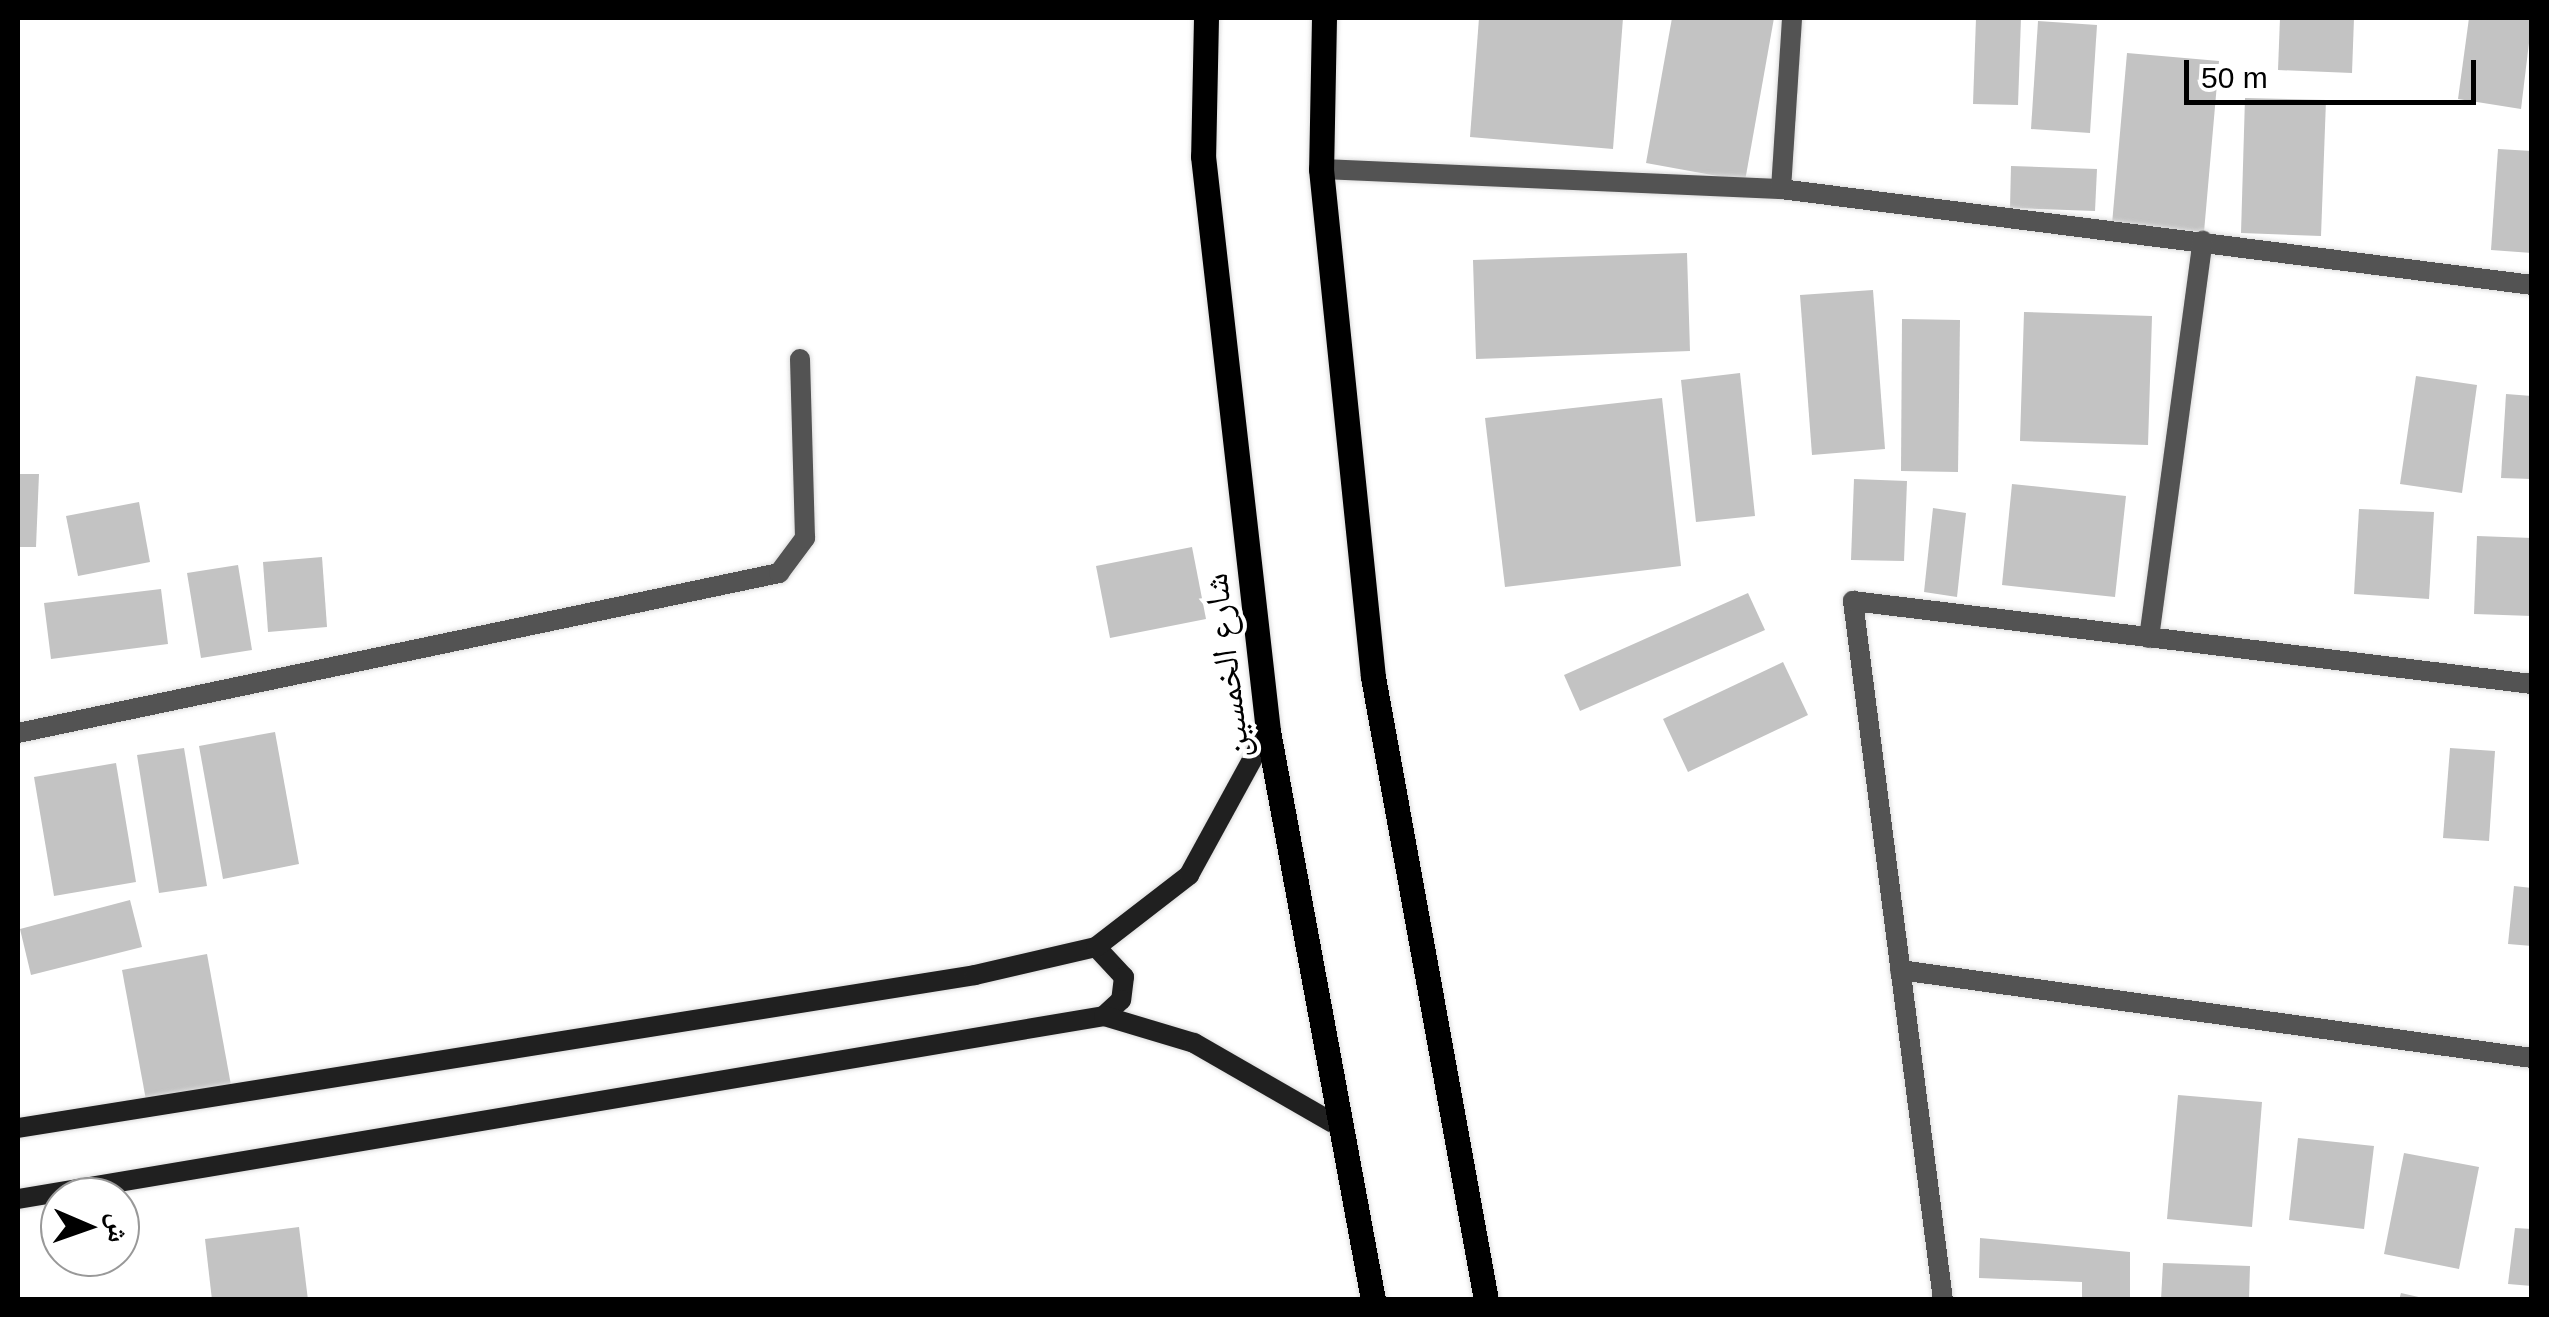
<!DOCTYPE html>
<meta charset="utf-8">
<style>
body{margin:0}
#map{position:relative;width:2549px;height:1317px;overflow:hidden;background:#fff;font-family:Arial,"Noto Naskh Arabic",sans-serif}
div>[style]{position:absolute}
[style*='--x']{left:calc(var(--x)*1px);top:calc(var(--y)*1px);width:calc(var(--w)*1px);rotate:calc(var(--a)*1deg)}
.building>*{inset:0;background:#c3c3c3}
.roads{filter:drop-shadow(0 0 2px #dbdbdb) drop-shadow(0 0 2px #dbdbdb)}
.street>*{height:20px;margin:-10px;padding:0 10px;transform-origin:10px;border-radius:10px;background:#535353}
.secondary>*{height:20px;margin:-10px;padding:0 10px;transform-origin:10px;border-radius:10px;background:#202020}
.primary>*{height:25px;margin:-12.5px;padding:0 12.5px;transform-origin:12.5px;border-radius:12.5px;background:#000}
span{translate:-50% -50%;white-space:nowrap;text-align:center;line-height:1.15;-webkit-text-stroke:8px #fff;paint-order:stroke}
.street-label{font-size:35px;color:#000}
.frame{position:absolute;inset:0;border:20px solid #000;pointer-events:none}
.north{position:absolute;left:40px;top:1177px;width:100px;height:100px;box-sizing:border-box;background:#fff;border:2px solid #999;border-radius:50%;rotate:92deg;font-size:28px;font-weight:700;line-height:40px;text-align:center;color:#000}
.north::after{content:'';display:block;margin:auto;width:35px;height:45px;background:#000;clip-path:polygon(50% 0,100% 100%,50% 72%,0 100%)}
.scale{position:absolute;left:2184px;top:60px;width:292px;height:45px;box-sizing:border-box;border:5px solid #000;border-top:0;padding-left:12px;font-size:30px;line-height:35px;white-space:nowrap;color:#000;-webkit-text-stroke:8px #fff;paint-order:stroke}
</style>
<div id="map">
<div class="building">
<i style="clip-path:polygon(1479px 18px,1623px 18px,1613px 149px,1470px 137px)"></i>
<i style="clip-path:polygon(1672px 18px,1774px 18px,1745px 181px,1646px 163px)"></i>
<i style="clip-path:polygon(1976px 18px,2021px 18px,2018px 105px,1973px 104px)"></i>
<i style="clip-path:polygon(2280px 18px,2354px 18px,2352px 73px,2278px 70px)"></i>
<i style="clip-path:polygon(2469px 18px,2532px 18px,2521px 109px,2458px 99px)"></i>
<i style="clip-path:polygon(2038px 21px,2097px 25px,2090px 133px,2031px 129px)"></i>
<i style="clip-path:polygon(2127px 53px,2219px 61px,2204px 232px,2112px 224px)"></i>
<i style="clip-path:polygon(2245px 98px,2326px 100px,2321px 236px,2241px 233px)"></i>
<i style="clip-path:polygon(2498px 149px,2532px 151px,2532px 253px,2491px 250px)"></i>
<i style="clip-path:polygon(2011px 166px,2097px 169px,2095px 211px,2010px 208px)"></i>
<i style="clip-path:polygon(1687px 253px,1690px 351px,1476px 359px,1473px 260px)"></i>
<i style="clip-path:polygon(1873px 290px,1885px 449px,1812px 455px,1800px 295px)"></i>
<i style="clip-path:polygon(2024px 312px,2152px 316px,2148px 445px,2020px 441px)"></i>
<i style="clip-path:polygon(1902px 319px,1960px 320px,1958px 472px,1901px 471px)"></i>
<i style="clip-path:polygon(1740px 373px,1755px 516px,1696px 522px,1681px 380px)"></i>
<i style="clip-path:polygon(2416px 376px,2477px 385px,2462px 493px,2400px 484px)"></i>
<i style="clip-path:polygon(2506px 394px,2532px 396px,2532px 479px,2501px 478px)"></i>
<i style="clip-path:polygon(1662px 398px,1681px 566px,1505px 587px,1485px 418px)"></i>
<i style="clip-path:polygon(18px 474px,39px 474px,36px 547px,18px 547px)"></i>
<i style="clip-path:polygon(1854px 479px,1907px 481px,1904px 561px,1851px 560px)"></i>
<i style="clip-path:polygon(2012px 484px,2126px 496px,2115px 597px,2002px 585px)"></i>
<i style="clip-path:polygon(139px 502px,150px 562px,78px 576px,66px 516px)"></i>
<i style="clip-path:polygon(1933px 508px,1966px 513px,1957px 597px,1924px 592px)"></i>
<i style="clip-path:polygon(2359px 509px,2434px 512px,2429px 599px,2354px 594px)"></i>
<i style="clip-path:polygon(2477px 536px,2532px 538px,2532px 616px,2474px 614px)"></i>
<i style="clip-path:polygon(1192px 547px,1206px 619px,1110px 638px,1096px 566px)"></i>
<i style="clip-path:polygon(322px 557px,327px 627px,268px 632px,263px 562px)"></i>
<i style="clip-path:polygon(238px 565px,252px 650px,201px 658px,187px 573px)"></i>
<i style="clip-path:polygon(161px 589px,168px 644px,51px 659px,44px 603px)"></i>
<i style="clip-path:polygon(1748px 593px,1765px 630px,1580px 711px,1564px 675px)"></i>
<i style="clip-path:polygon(1783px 662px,1808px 715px,1688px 772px,1663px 719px)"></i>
<i style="clip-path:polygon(275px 732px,299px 864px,223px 879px,199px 746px)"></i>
<i style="clip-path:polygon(184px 748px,207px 886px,159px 893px,137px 755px)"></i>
<i style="clip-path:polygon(2450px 748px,2495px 751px,2489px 841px,2443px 838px)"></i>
<i style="clip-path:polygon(116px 763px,136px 882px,54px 896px,34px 777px)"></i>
<i style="clip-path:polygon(2514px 886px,2532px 888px,2532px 946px,2508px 944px)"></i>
<i style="clip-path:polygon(130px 900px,142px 947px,31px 975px,20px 929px)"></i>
<i style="clip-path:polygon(207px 954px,231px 1085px,146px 1100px,122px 970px)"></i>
<i style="clip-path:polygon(2178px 1095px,2262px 1102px,2252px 1227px,2167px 1219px)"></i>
<i style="clip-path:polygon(2298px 1138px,2374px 1146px,2364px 1229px,2289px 1220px)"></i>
<i style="clip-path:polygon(2404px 1153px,2479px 1167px,2459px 1269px,2384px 1254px)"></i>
<i style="clip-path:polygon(299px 1227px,308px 1300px,212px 1300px,205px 1239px)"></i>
<i style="clip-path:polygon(2515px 1228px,2532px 1229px,2532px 1286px,2508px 1284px)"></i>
<i style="clip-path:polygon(1980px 1238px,2130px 1252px,2130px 1300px,2082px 1300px,2082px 1282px,1979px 1278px)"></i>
<i style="clip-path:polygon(2163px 1263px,2250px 1266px,2249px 1300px,2161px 1300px)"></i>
<i style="clip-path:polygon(2401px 1293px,2423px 1298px,2423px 1300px,2399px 1300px)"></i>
</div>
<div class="roads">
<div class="street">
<i style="--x:1321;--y:169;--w:460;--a:2.5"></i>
<i style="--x:1781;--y:189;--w:757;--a:7.28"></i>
<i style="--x:1781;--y:189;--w:171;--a:-86.3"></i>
<i style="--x:2149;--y:638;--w:401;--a:-82.3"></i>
<i style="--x:18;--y:733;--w:778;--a:-11.87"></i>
<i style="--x:779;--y:573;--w:44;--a:-53.4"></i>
<i style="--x:805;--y:538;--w:179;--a:-91.6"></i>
<i style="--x:1900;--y:970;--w:638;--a:7.93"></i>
<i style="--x:1943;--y:1300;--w:705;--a:-97.34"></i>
<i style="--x:1853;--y:601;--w:684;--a:6.97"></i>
</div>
<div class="secondary">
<i style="--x:1096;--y:947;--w:41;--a:47"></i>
<i style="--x:1124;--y:977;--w:23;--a:97"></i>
<i style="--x:1121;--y:1000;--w:23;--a:137"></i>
<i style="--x:18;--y:1128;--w:969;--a:-9.08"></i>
<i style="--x:975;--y:975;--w:124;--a:-13"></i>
<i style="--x:1096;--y:947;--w:118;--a:-37.7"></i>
<i style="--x:1189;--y:875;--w:164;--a:-61.3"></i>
<i style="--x:18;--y:1199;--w:1101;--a:-9.56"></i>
<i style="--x:1104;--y:1016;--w:94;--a:16.7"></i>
<i style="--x:1194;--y:1043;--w:160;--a:29.9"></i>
</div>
<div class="primary">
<i style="--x:1206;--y:18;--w:138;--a:91.2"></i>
<i style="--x:1203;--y:156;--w:579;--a:83.55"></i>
<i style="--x:1268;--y:731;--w:579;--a:79.54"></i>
<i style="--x:1324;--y:18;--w:151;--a:91.1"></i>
<i style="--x:1321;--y:169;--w:511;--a:84.16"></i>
<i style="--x:1373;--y:677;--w:633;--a:79.72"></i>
</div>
</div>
<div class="street-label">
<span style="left:1226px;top:666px;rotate:-97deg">شارع الخمسين</span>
</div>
<div class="frame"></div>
<div class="north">ش</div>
<div class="scale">50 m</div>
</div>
